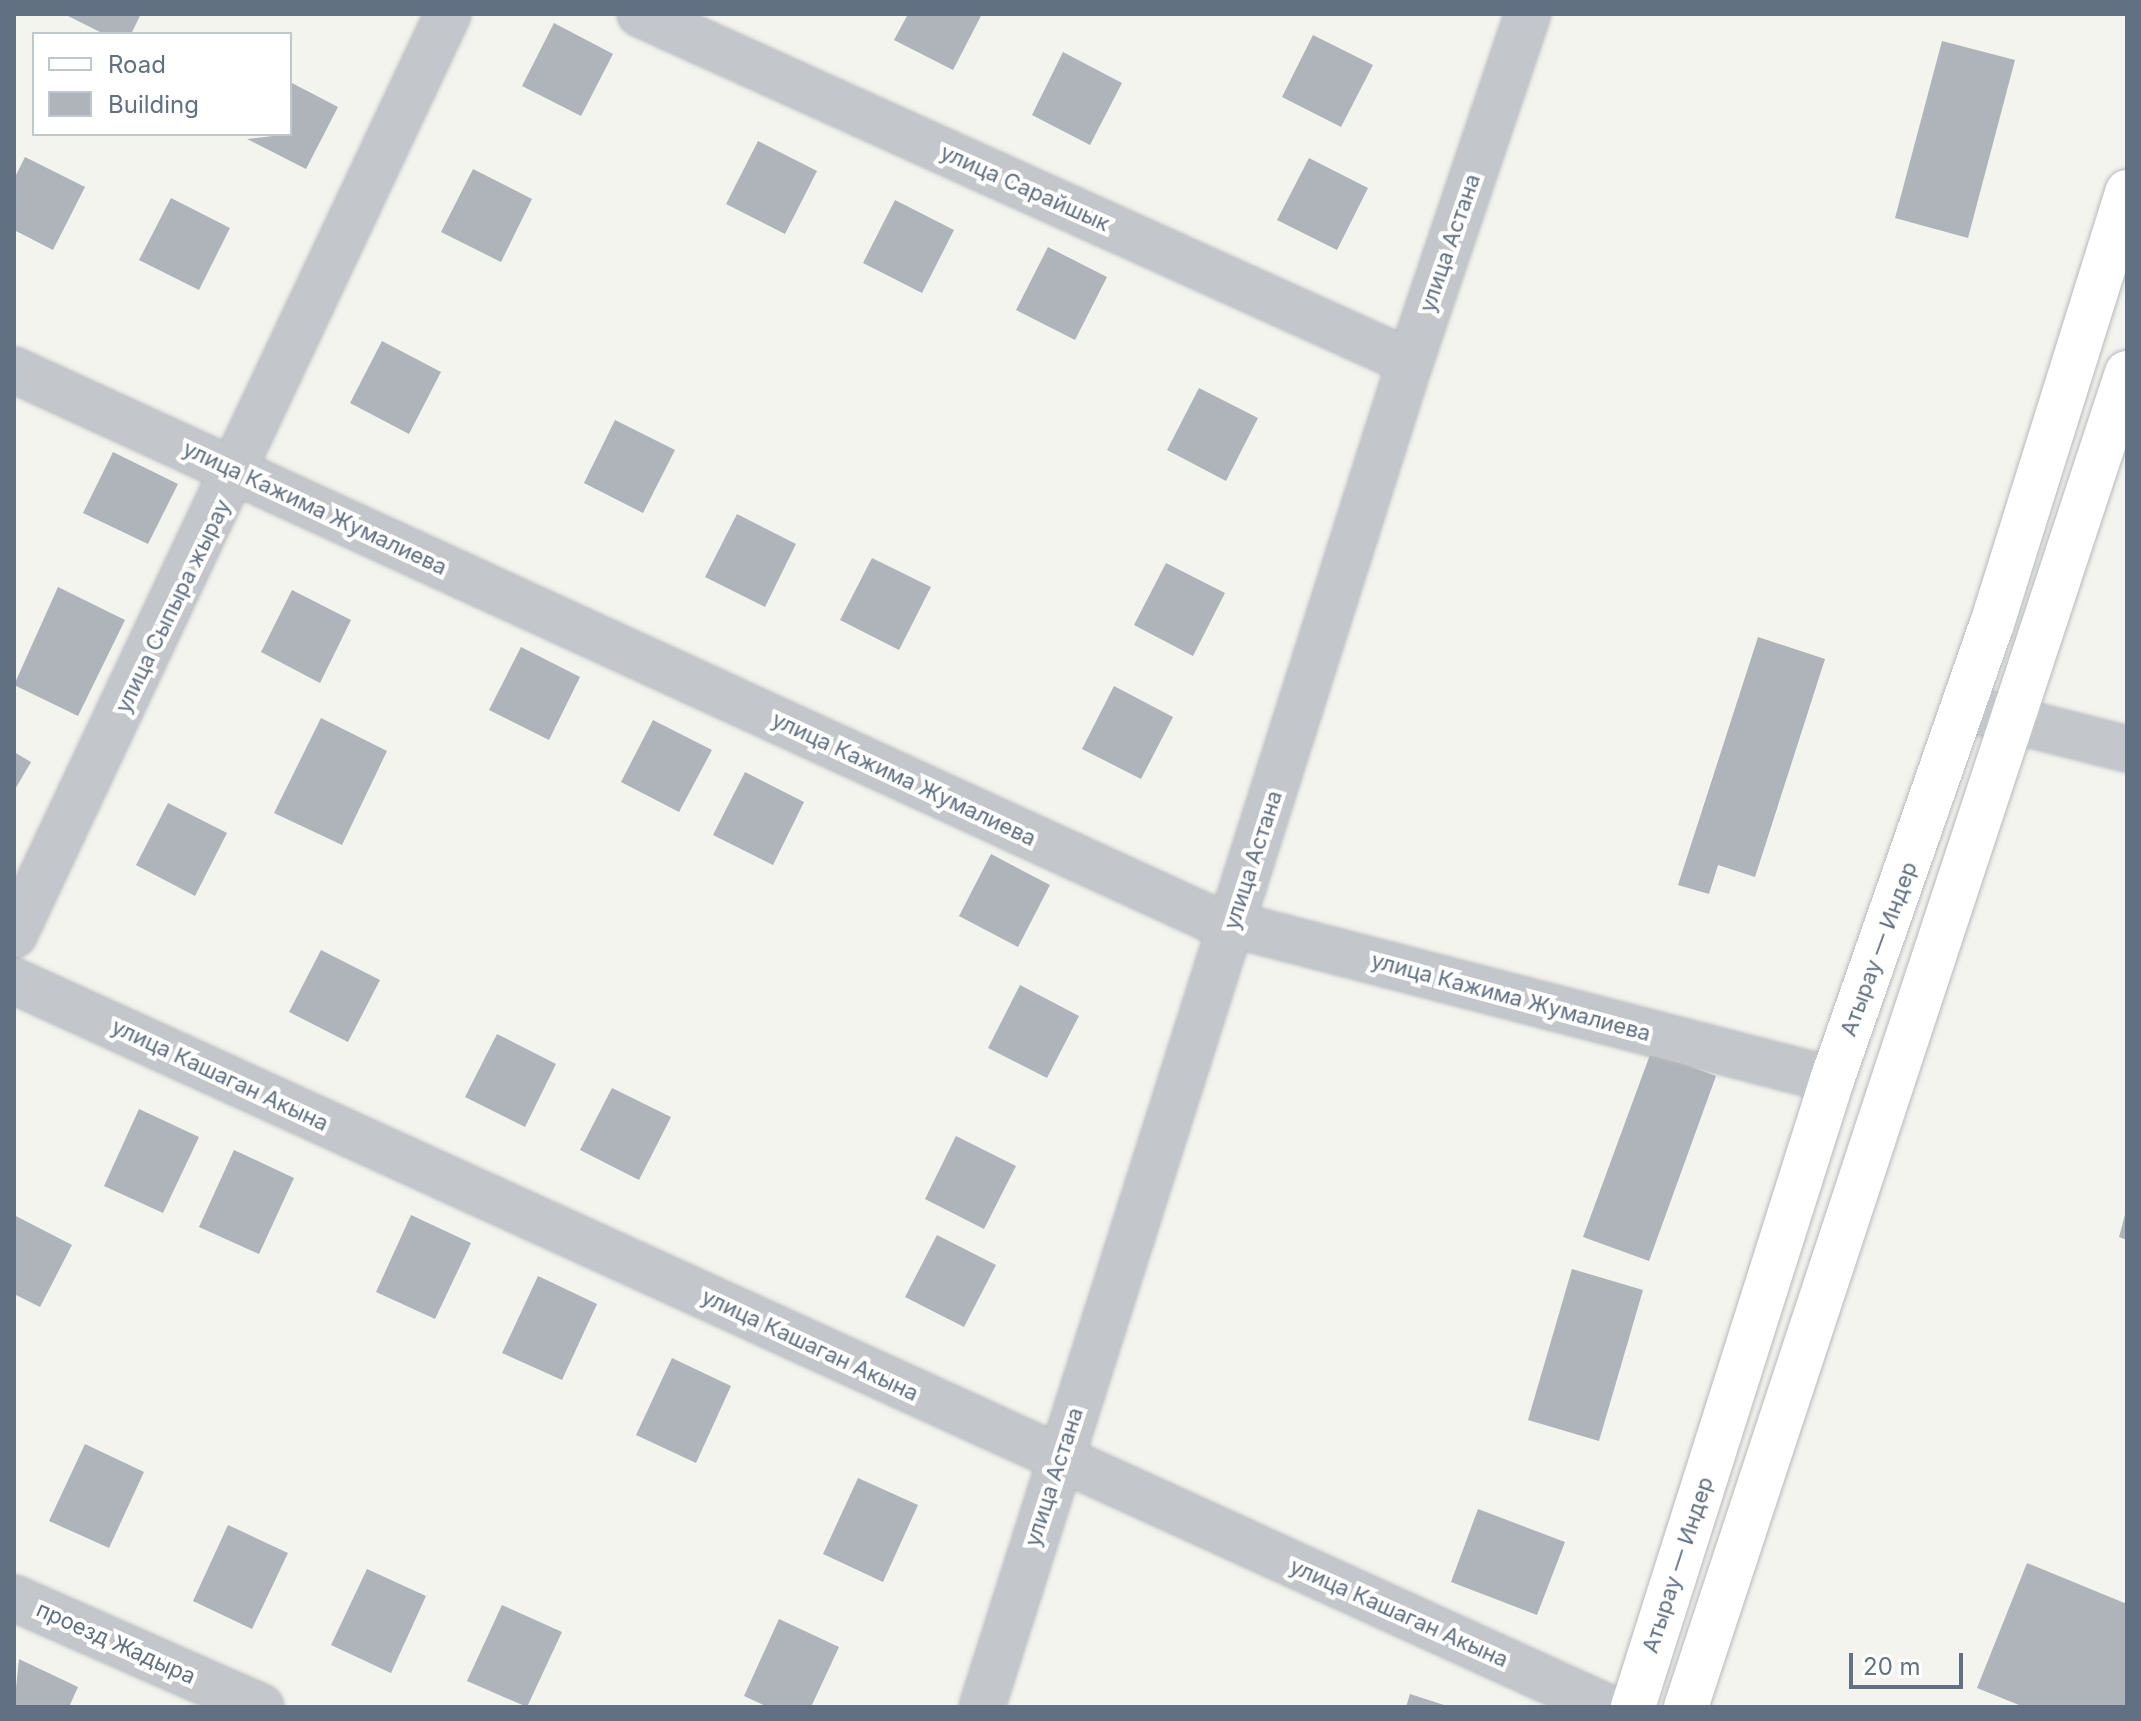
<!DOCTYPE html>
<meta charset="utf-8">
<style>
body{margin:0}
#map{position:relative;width:2141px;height:1721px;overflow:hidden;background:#f4f4ef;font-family:Inter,sans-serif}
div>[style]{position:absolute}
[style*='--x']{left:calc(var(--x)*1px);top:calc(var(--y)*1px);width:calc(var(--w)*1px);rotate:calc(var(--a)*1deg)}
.building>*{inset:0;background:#aeb4ba}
.roads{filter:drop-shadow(0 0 2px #b6b9bd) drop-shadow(0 0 2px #b6b9bd)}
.minor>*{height:44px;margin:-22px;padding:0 22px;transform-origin:22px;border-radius:22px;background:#c3c6ca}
.major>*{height:44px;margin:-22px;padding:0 22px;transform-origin:22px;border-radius:22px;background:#fff}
span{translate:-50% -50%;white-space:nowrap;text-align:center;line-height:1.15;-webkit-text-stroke:8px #fff;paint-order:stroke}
.street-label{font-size:22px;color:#617082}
.frame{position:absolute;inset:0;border:16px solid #617082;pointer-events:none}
.legend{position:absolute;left:32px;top:32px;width:260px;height:104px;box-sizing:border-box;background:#fff;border:2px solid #c0c6cd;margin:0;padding:10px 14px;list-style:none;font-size:24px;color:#617082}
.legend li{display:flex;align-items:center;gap:16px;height:40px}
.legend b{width:40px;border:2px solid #c0c6cd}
.scale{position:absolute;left:1849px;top:1653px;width:114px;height:36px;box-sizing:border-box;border:4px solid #617082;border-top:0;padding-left:10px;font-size:24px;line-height:28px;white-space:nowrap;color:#617082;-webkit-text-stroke:6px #fff;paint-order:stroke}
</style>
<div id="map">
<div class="building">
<i style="clip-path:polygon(64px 14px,141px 14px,131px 34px,104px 34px)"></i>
<i style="clip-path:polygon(908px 14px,982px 14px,953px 70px,894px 40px)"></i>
<i style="clip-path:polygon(554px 23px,613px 54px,581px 116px,522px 86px)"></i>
<i style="clip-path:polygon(1313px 35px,1373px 65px,1341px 127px,1282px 97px)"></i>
<i style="clip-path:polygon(1942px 41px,2015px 60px,1968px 238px,1895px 218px)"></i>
<i style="clip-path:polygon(1063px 52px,1122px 83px,1090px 145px,1032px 115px)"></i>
<i style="clip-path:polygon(290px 82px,338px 107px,306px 169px,247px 139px,290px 134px)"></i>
<i style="clip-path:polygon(758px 141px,817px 171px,785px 234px,726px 204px)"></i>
<i style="clip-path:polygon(25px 157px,85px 187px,53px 250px,14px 230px,14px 179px)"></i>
<i style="clip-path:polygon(1309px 158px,1368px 188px,1337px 250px,1277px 220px)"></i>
<i style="clip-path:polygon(473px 169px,532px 199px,501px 262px,441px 232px)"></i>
<i style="clip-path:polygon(171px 198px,230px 228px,199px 290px,139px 260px)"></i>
<i style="clip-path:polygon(895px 200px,954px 230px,922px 293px,863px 263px)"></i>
<i style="clip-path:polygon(1048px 247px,1107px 277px,1075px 340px,1016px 310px)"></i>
<i style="clip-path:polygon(382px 341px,441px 372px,409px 434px,350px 403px)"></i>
<i style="clip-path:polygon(1199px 388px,1258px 418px,1226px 481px,1167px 450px)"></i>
<i style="clip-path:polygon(615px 420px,675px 450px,643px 513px,584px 483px)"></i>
<i style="clip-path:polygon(113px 452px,178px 484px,148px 544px,83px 513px)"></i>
<i style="clip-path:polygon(737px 514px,796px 544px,765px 607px,705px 577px)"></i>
<i style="clip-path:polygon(872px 558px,931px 587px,899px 650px,840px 620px)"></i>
<i style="clip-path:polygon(1166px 563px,1225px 593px,1193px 656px,1134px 625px)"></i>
<i style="clip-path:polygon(58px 587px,125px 620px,78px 716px,14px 685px)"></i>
<i style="clip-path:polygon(292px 590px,351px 620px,320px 683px,261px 652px)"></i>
<i style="clip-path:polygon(1758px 637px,1825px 659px,1755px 877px,1718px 865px,1709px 894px,1678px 885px)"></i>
<i style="clip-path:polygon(521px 647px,580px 677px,549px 740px,489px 710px)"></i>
<i style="clip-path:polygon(1114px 686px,1173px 717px,1141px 779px,1082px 749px)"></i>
<i style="clip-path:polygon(321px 718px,387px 751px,342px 845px,274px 813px)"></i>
<i style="clip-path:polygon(653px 720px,712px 750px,679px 812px,621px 782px)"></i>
<i style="clip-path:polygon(14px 752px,31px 762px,14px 791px)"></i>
<i style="clip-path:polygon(745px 772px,804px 802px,773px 865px,713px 835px)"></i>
<i style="clip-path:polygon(168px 803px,227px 833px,195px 896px,136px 865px)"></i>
<i style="clip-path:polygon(991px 854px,1050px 885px,1018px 947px,959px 916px)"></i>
<i style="clip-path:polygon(321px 950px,380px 980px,348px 1042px,289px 1012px)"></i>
<i style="clip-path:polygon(1020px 985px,1079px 1016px,1047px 1078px,988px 1048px)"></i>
<i style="clip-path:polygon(497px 1034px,556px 1064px,525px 1127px,465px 1097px)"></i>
<i style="clip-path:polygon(1651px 1052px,1716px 1076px,1649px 1261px,1583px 1237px)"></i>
<i style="clip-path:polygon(612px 1088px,671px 1117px,639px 1180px,580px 1150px)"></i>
<i style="clip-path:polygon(139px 1109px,199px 1137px,163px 1213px,104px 1186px)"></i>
<i style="clip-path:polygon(956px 1136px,1016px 1166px,984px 1229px,925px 1199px)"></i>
<i style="clip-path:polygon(234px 1150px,294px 1178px,259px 1254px,199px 1227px)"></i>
<i style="clip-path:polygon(2126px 1211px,2127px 1212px,2127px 1240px,2119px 1237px)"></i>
<i style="clip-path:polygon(14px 1215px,72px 1245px,40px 1307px,14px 1294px)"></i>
<i style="clip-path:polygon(411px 1215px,471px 1243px,435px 1319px,376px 1292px)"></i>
<i style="clip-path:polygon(937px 1235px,996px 1265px,964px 1327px,905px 1297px)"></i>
<i style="clip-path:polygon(1572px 1269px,1643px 1290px,1599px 1441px,1528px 1420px)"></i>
<i style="clip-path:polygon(538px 1276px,597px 1304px,562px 1380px,502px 1353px)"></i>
<i style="clip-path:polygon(672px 1358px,731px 1386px,696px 1463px,636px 1435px)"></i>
<i style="clip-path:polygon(85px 1444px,144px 1472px,109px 1548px,49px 1521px)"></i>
<i style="clip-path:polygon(858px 1478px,918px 1505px,883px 1582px,823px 1554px)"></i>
<i style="clip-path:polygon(1478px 1509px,1565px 1542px,1537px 1615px,1451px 1582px)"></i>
<i style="clip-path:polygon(228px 1525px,288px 1553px,252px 1629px,193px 1601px)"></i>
<i style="clip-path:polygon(2027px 1563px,2127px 1604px,2127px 1707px,2024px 1707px,1977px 1688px)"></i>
<i style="clip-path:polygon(367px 1569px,426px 1596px,391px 1673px,331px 1645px)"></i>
<i style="clip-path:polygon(502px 1605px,562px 1632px,527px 1707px,467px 1681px)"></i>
<i style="clip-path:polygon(779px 1619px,839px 1647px,811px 1707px,768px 1707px,744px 1696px)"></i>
<i style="clip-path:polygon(19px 1659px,78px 1687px,69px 1707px,14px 1707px)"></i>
<i style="clip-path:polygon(1410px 1694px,1447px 1706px,1447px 1707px,1406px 1707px)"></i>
</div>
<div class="roads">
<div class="minor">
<i style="--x:640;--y:14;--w:845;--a:24.32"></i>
<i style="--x:14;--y:370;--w:1314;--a:24.65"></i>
<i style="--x:1208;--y:918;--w:645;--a:14.55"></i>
<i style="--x:1965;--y:708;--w:167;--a:14.2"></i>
<i style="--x:14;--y:935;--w:1018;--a:-64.77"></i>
<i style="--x:14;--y:981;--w:1750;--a:24.51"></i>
<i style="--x:14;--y:1598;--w:270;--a:23.8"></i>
<i style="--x:982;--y:1707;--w:1411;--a:-72.35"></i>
<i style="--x:1410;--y:362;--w:367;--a:-71.3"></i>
</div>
<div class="major">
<i style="--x:1633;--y:1707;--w:658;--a:-72.39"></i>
<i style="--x:1832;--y:1080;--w:480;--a:-70.7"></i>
<i style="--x:1991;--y:627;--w:456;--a:-72.6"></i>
<i style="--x:1686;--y:1707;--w:1405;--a:-71.71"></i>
</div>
</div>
<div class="street-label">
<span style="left:1025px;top:188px;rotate:24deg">улица Сарайшык</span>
<span style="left:1450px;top:243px;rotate:-71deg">улица Астана</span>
<span style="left:315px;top:508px;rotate:25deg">улица Кажима Жумалиева</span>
<span style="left:173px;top:606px;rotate:-64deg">улица Сыпыра жырау</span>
<span style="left:904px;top:779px;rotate:25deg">улица Кажима Жумалиева</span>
<span style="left:1253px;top:860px;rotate:-72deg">улица Астана</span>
<span style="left:1879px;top:949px;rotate:-70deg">Атырау — Индер</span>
<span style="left:1511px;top:997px;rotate:15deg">улица Кажима Жумалиева</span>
<span style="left:220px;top:1075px;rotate:25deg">улица Кашаган Акына</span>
<span style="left:810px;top:1345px;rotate:25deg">улица Кашаган Акына</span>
<span style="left:1054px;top:1477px;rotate:-72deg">улица Астана</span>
<span style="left:1678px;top:1565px;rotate:-72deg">Атырау — Индер</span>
<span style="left:1399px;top:1613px;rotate:24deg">улица Кашаган Акына</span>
<span style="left:116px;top:1643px;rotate:24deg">проезд Жадыра</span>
</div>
<div class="frame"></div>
<ul class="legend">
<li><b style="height:10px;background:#fff"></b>Road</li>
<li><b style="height:22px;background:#aeb4ba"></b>Building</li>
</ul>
<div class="scale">20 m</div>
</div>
